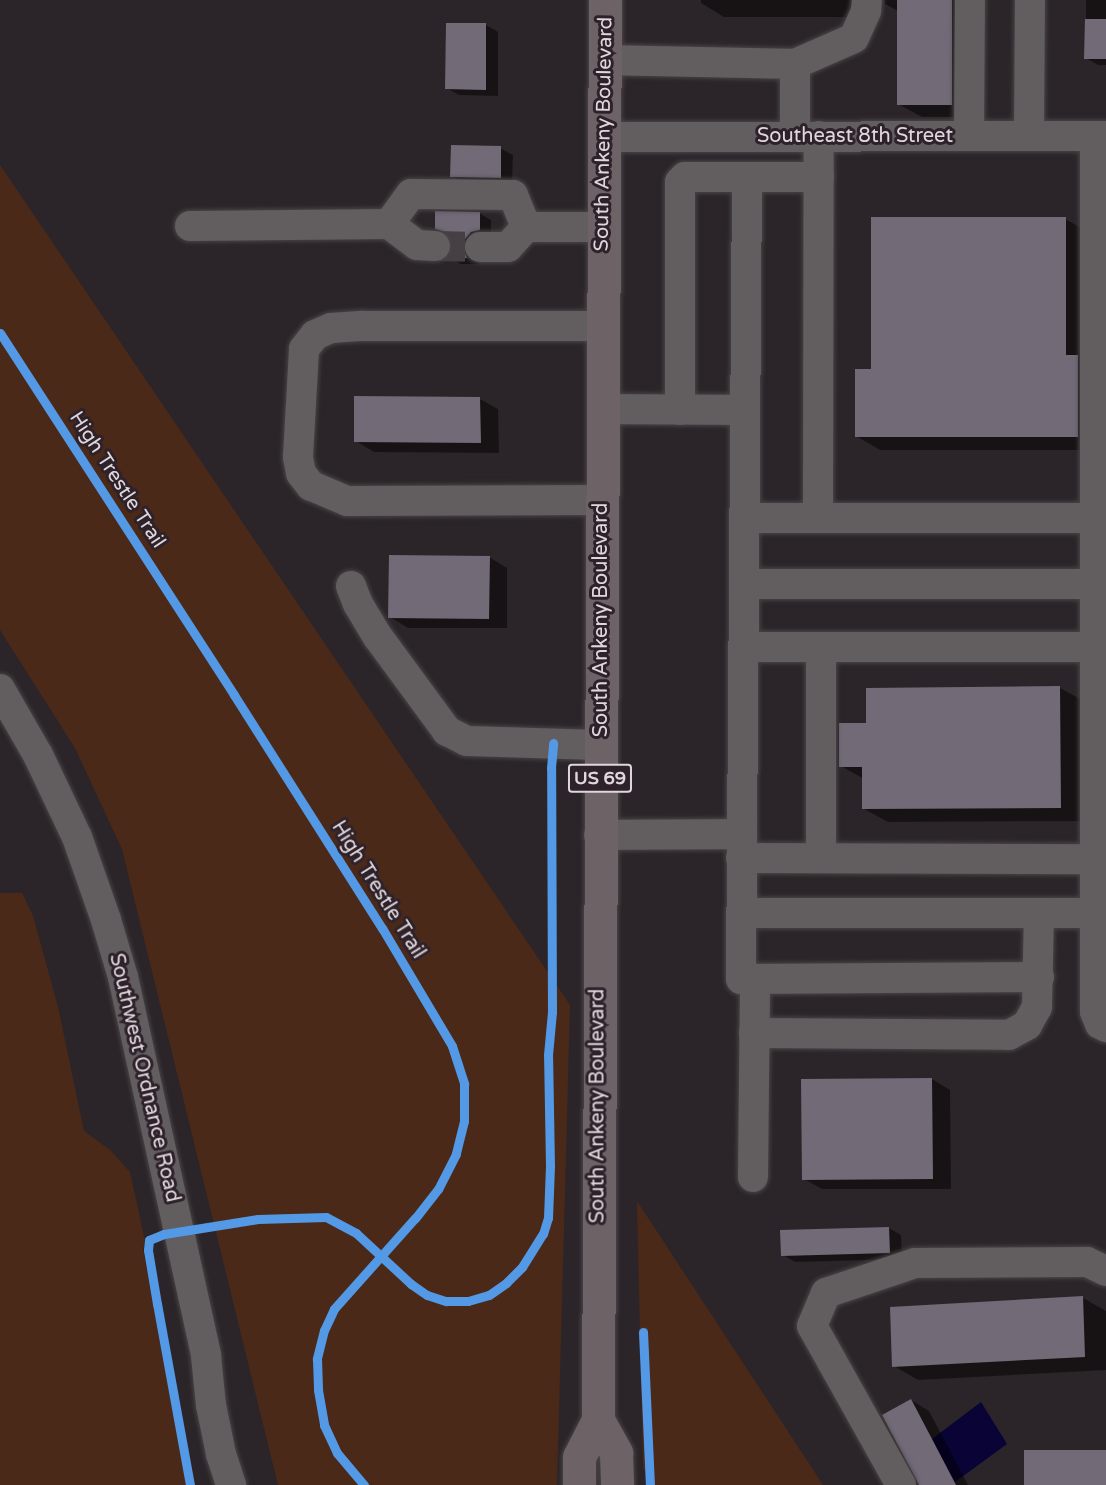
<!DOCTYPE html>
<style>
body{margin:0}
#map{position:relative;width:1106px;height:1485px;overflow:hidden;background:#2b2529;font-family:"Varela Round",sans-serif}
div>[style]{position:absolute}
[style*='--x']{left:calc(var(--x)*1px);top:calc(var(--y)*1px);width:calc(var(--w)*1px);rotate:calc(var(--a)*1deg)}
.green>*{inset:0;background:#4b2919}
.water>*{inset:0;background:#0a0336}
.shadow>*{inset:0;background:#0007}
.building>*{inset:0;background:#736a78}
.minor-tunnel>*{height:30px;margin-top:-15px;transform-origin:0;background:repeating-linear-gradient(90deg,#464044 0 30px,transparent 0 45px)}
.roads{filter:drop-shadow(0 0 2px #484346) drop-shadow(0 0 2px #484346)}
.minor>*{height:30px;margin:-15px;padding:0 15px;transform-origin:15px;border-radius:15px;background:#625e60}
.major>*{height:33px;margin:-16.5px;padding:0 16.5px;transform-origin:16.5px;border-radius:16.5px;background:#6d6366}
.cycleway>*{height:9px;margin:-4.5px;padding:0 4.5px;transform-origin:4.5px;border-radius:4.5px;background:#5399e6}
span{translate:-50% -50%;white-space:nowrap;text-align:center;line-height:1.15;-webkit-text-stroke:6px #2e222a;paint-order:stroke}
.shield-label span{padding:2px 4px;background:#2e222a;border:2px solid;border-radius:4px;-webkit-text-stroke-width:0}
.shield-label{font-size:18px;color:#e0d7dc;font-weight:700}
.street-label{font-size:20px;color:#e0d7dc}
</style>
<div id="map">
<div class="green">
<i style="clip-path:polygon(0 165px,570px 1005px,557px 1485px,278px 1485px,122px 849px,75px 748px,0 630px)"></i>
<i style="clip-path:polygon(0 893px,22px 893px,33px 916px,58px 1007px,84px 1131px,110px 1150px,130px 1172px,145px 1241px,143px 1249px,186px 1485px,0 1485px)"></i>
<i style="clip-path:polygon(637px 1201px,823px 1485px,654px 1485px,643px 1468px)"></i>
</div>
<div class="water">
<i style="clip-path:polygon(981px 1402px,1007px 1444px,955px 1482px,932px 1439px)"></i>
</div>
<div class="shadow">
<i style="clip-path:polygon(701px 0,880px 0,873px 17px,724px 17px,701px 3px)"></i>
<i style="clip-path:polygon(885px 0,975px 0,975px 117px,922px 117px,898px 104px,898px 11px,885px 4px)"></i>
<i style="clip-path:polygon(1086px 0,1106px 0,1106px 65px,1098px 65px,1086px 58px)"></i>
<i style="clip-path:polygon(486px 25px,498px 32px,498px 96px,459px 95px,447px 88px)"></i>
<i style="clip-path:polygon(500px 148px,513px 155px,512px 184px,464px 183px,452px 176px)"></i>
<i style="clip-path:polygon(479px 213px,491px 220px,491px 236px,474px 255px,478px 264px,461px 264px,449px 257px,454px 248px,452px 238px,437px 228px)"></i>
<i style="clip-path:polygon(1065px 219px,1089px 232px,1101px 450px,880px 450px,856px 436px,873px 371px)"></i>
<i style="clip-path:polygon(480px 399px,498px 409px,499px 453px,374px 452px,356px 441px)"></i>
<i style="clip-path:polygon(489px 557px,507px 568px,507px 628px,408px 628px,390px 617px)"></i>
<i style="clip-path:polygon(1060px 688px,1084px 701px,1085px 821px,888px 822px,864px 809px,864px 779px,841px 766px,867px 724px)"></i>
<i style="clip-path:polygon(932px 1079px,950px 1090px,951px 1189px,822px 1189px,804px 1179px)"></i>
<i style="clip-path:polygon(889px 1228px,901px 1235px,902px 1259px,795px 1262px,783px 1255px)"></i>
<i style="clip-path:polygon(1083px 1298px,1106px 1311px,1106px 1370px,918px 1380px,894px 1366px)"></i>
<i style="clip-path:polygon(911px 1400px,929px 1411px,968px 1485px,921px 1485px)"></i>
</div>
<div class="building">
<i style="clip-path:polygon(897px 0,952px 0,952px 105px,897px 105px)"></i>
<i style="clip-path:polygon(1085px 19px,1106px 19px,1106px 59px,1084px 59px)"></i>
<i style="clip-path:polygon(446px 23px,486px 23px,486px 90px,445px 89px)"></i>
<i style="clip-path:polygon(451px 145px,501px 146px,501px 178px,450px 177px)"></i>
<i style="clip-path:polygon(435px 211px,480px 212px,480px 230px,471px 232px,465px 239px,463px 248px,467px 258px,447px 258px,452px 248px,451px 239px,445px 232px,435px 229px)"></i>
<i style="clip-path:polygon(871px 217px,1066px 217px,1066px 355px,1078px 355px,1078px 437px,855px 437px,855px 369px,871px 369px)"></i>
<i style="clip-path:polygon(354px 396px,480px 397px,481px 443px,354px 442px)"></i>
<i style="clip-path:polygon(389px 555px,490px 556px,489px 619px,388px 618px)"></i>
<i style="clip-path:polygon(1060px 686px,1061px 808px,862px 809px,862px 767px,839px 767px,839px 723px,866px 723px,866px 688px)"></i>
<i style="clip-path:polygon(932px 1078px,933px 1179px,802px 1180px,801px 1079px)"></i>
<i style="clip-path:polygon(889px 1227px,890px 1253px,781px 1256px,780px 1230px)"></i>
<i style="clip-path:polygon(1083px 1296px,1085px 1357px,892px 1367px,890px 1307px)"></i>
<i style="clip-path:polygon(911px 1399px,932px 1439px,956px 1485px,919px 1485px,882px 1415px)"></i>
<i style="clip-path:polygon(1024px 1450px,1106px 1450px,1106px 1485px,1024px 1485px)"></i>
</div>
<div class="minor-tunnel">
<i style="--x:435;--y:246;--w:45;--a:1.3"></i>
</div>
<div class="roads">
<div class="minor">
<i style="--x:605;--y:60;--w:190;--a:1.2"></i>
<i style="--x:969;--y:135;--w:135;--a:-89.6"></i>
<i style="--x:1029;--y:135;--w:135;--a:-89.6"></i>
<i style="--x:795;--y:136;--w:72;--a:-90"></i>
<i style="--x:795;--y:64;--w:64;--a:-23.8"></i>
<i style="--x:854;--y:38;--w:30;--a:-66"></i>
<i style="--x:866;--y:11;--w:11;--a:-85"></i>
<i style="--x:1095;--y:136;--w:876;--a:90"></i>
<i style="--x:1095;--y:1012;--w:13;--a:67"></i>
<i style="--x:1100;--y:1024;--w:7;--a:27"></i>
<i style="--x:604;--y:137;--w:502;--a:-0.11"></i>
<i style="--x:747;--y:177;--w:802;--a:90.43"></i>
<i style="--x:741;--y:979;--w:298;--a:-0.4"></i>
<i style="--x:389;--y:224;--w:35;--a:37"></i>
<i style="--x:417;--y:245;--w:18;--a:3"></i>
<i style="--x:190;--y:226;--w:199;--a:-0.6"></i>
<i style="--x:389;--y:224;--w:37;--a:-54"></i>
<i style="--x:411;--y:194;--w:102;--a:0.6"></i>
<i style="--x:513;--y:195;--w:35;--a:68"></i>
<i style="--x:526;--y:227;--w:77;--a:0"></i>
<i style="--x:480;--y:247;--w:28;--a:0"></i>
<i style="--x:508;--y:247;--w:27;--a:-48"></i>
<i style="--x:602;--y:409;--w:143;--a:0.4"></i>
<i style="--x:680;--y:410;--w:228;--a:-90"></i>
<i style="--x:680;--y:182;--w:7;--a:-45"></i>
<i style="--x:685;--y:177;--w:134;--a:0"></i>
<i style="--x:602;--y:500;--w:255;--a:179.8"></i>
<i style="--x:347;--y:501;--w:39;--a:-157"></i>
<i style="--x:311;--y:486;--w:16;--a:-128"></i>
<i style="--x:301;--y:473;--w:16;--a:-101"></i>
<i style="--x:298;--y:457;--w:108;--a:-86.8"></i>
<i style="--x:304;--y:349;--w:18;--a:-52"></i>
<i style="--x:315;--y:335;--w:17;--a:-24"></i>
<i style="--x:331;--y:328;--w:32;--a:-4"></i>
<i style="--x:363;--y:326;--w:239;--a:0"></i>
<i style="--x:744;--y:518;--w:351;--a:0"></i>
<i style="--x:818;--y:518;--w:382;--a:-89.9"></i>
<i style="--x:744;--y:584;--w:351;--a:0"></i>
<i style="--x:351;--y:586;--w:19;--a:69"></i>
<i style="--x:358;--y:604;--w:39;--a:59"></i>
<i style="--x:378;--y:637;--w:117;--a:53.7"></i>
<i style="--x:447;--y:731;--w:22;--a:27"></i>
<i style="--x:467;--y:741;--w:133;--a:1.7"></i>
<i style="--x:743;--y:647;--w:352;--a:0"></i>
<i style="--x:821;--y:647;--w:211;--a:90"></i>
<i style="--x:0;--y:689;--w:76;--a:60.1"></i>
<i style="--x:38;--y:755;--w:91;--a:64.6"></i>
<i style="--x:77;--y:837;--w:88;--a:70.7"></i>
<i style="--x:106;--y:920;--w:59;--a:73.4"></i>
<i style="--x:123;--y:977;--w:388;--a:77.6"></i>
<i style="--x:206;--y:1356;--w:49;--a:84.2"></i>
<i style="--x:211;--y:1405;--w:50;--a:78.5"></i>
<i style="--x:221;--y:1454;--w:33;--a:72"></i>
<i style="--x:599;--y:835;--w:143;--a:-0.4"></i>
<i style="--x:741;--y:858;--w:354;--a:0.2"></i>
<i style="--x:741;--y:913;--w:354;--a:0"></i>
<i style="--x:754;--y:1033;--w:255;--a:0.4"></i>
<i style="--x:1009;--y:1035;--w:21;--a:-29"></i>
<i style="--x:1027;--y:1025;--w:21;--a:-61"></i>
<i style="--x:1037;--y:1007;--w:94;--a:-88.8"></i>
<i style="--x:753;--y:1177;--w:198;--a:-89.4"></i>
<i style="--x:901;--y:1485;--w:182;--a:-119.2"></i>
<i style="--x:812;--y:1326;--w:36;--a:-67"></i>
<i style="--x:826;--y:1293;--w:94;--a:-18.6"></i>
<i style="--x:915;--y:1263;--w:172;--a:-0.3"></i>
<i style="--x:1087;--y:1262;--w:21;--a:25"></i>
</div>
<div class="major">
<i style="--x:598;--y:1420;--w:38;--a:61"></i>
<i style="--x:616;--y:1453;--w:32;--a:88"></i>
<i style="--x:579;--y:1485;--w:28;--a:-90"></i>
<i style="--x:579;--y:1457;--w:42;--a:-62.8"></i>
<i style="--x:598;--y:1420;--w:1420;--a:-89.72"></i>
</div>
</div>
<div class="cycleway">
<i style="--x:0;--y:333;--w:431;--a:57.1"></i>
<i style="--x:234;--y:695;--w:276;--a:57.6"></i>
<i style="--x:382;--y:928;--w:137;--a:59.3"></i>
<i style="--x:452;--y:1046;--w:40;--a:72"></i>
<i style="--x:464;--y:1084;--w:37;--a:90"></i>
<i style="--x:464;--y:1121;--w:34;--a:104"></i>
<i style="--x:456;--y:1154;--w:39;--a:117"></i>
<i style="--x:438;--y:1189;--w:37;--a:128"></i>
<i style="--x:415;--y:1218;--w:122;--a:131.7"></i>
<i style="--x:334;--y:1309;--w:23;--a:115"></i>
<i style="--x:324;--y:1330;--w:30;--a:104"></i>
<i style="--x:317;--y:1359;--w:31;--a:88"></i>
<i style="--x:318;--y:1390;--w:36;--a:80"></i>
<i style="--x:324;--y:1425;--w:31;--a:65"></i>
<i style="--x:337;--y:1453;--w:42;--a:49.8"></i>
<i style="--x:643;--y:1332;--w:153;--a:87.4"></i>
<i style="--x:190;--y:1485;--w:184;--a:-100.3"></i>
<i style="--x:157;--y:1304;--w:55;--a:-99.5"></i>
<i style="--x:148;--y:1250;--w:10;--a:-84"></i>
<i style="--x:149;--y:1240;--w:16;--a:-22"></i>
<i style="--x:164;--y:1234;--w:95;--a:-9.1"></i>
<i style="--x:258;--y:1219;--w:68;--a:-1.7"></i>
<i style="--x:326;--y:1217;--w:34;--a:28"></i>
<i style="--x:356;--y:1233;--w:75;--a:42.8"></i>
<i style="--x:411;--y:1284;--w:19;--a:35"></i>
<i style="--x:427;--y:1295;--w:20;--a:18"></i>
<i style="--x:446;--y:1301;--w:22;--a:0"></i>
<i style="--x:468;--y:1301;--w:22;--a:-16"></i>
<i style="--x:489;--y:1295;--w:21;--a:-35"></i>
<i style="--x:506;--y:1283;--w:23;--a:-45"></i>
<i style="--x:522;--y:1267;--w:39;--a:-58"></i>
<i style="--x:543;--y:1234;--w:17;--a:-73"></i>
<i style="--x:548;--y:1218;--w:52;--a:-87.8"></i>
<i style="--x:550;--y:1166;--w:111;--a:-91"></i>
<i style="--x:548;--y:1055;--w:43;--a:-84.7"></i>
<i style="--x:552;--y:1012;--w:244;--a:-90.2"></i>
<i style="--x:551;--y:768;--w:25;--a:-85"></i>
</div>
<div class="shield-label">
<span style="left:600px;top:778px">US 69</span>
</div>
<div class="street-label">
<span style="left:604px;top:134px;rotate:-89deg">South Ankeny Boulevard</span>
<span style="left:855px;top:136px">Southeast 8th Street</span>
<span style="left:117px;top:480px;rotate:57deg">High Trestle Trail</span>
<span style="left:601px;top:620px;rotate:-90deg">South Ankeny Boulevard</span>
<span style="left:378px;top:890px;rotate:58deg">High Trestle Trail</span>
<span style="left:144px;top:1078px;rotate:77deg">Southwest Ordnance Road</span>
<span style="left:598px;top:1106px;rotate:-90deg">South Ankeny Boulevard</span>
</div>
</div>
